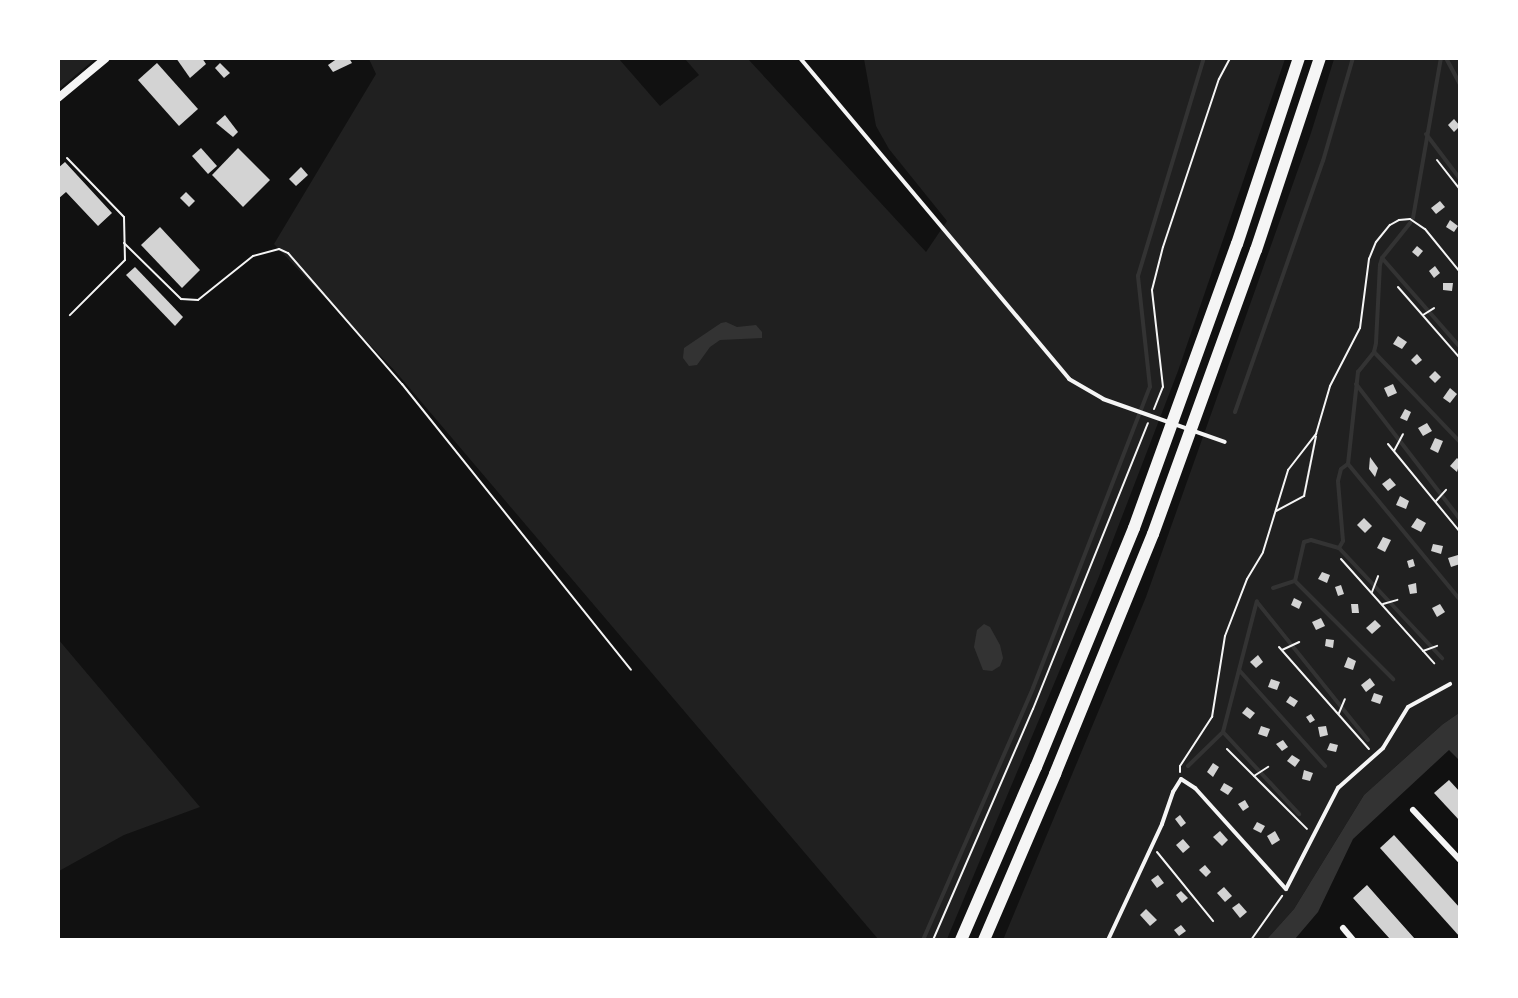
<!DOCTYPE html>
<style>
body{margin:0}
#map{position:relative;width:1518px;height:998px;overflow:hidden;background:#111;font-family:"Roboto Condensed",sans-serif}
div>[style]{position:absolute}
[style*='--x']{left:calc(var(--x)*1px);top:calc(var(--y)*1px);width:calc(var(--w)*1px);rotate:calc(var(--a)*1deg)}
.green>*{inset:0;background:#202020}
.water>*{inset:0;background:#333}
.stream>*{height:4px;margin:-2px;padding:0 2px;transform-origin:2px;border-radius:2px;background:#333}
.building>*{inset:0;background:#d3d3d3}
.path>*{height:2px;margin:-1px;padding:0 1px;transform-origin:1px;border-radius:1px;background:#f5f5f5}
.service>*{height:4px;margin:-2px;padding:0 2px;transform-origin:2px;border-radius:2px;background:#f5f5f5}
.minor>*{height:6px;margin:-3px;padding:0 3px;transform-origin:3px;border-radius:3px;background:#f5f5f5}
.tertiary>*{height:8px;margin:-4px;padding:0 4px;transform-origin:4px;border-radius:4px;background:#f5f5f5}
.motorway>*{height:12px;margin:-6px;padding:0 6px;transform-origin:6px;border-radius:6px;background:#f5f5f5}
span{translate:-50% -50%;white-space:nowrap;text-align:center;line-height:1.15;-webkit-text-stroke:6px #fff;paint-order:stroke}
.frame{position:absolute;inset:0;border:60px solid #fff;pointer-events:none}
</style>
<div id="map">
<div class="green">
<i style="clip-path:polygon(59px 58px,95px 58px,95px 59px,59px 89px)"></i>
<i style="clip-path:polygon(369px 59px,619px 59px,660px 106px,699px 75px,685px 59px,748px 59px,926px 252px,947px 221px,889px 149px,876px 126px,864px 59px,1285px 59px,1178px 371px,1098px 579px,947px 939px,878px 939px,395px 371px,274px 244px,376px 74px)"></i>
<i style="clip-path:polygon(1334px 59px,1459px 59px,1459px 713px,1443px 724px,1364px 795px,1294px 909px,1267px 939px,1003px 940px,1146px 597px,1311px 133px)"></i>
<i style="clip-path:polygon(58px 639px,200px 807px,124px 835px,59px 871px)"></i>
</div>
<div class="water">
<i style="clip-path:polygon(726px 322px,737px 327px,756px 325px,762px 332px,762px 338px,720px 340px,710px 347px,697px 365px,689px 366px,683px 358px,684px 348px,721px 323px)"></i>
<i style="clip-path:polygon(984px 624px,990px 627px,1000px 645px,1003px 658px,1000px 666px,992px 671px,983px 670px,974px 647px,977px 630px)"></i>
<i style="clip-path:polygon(1459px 713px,1459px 760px,1449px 750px,1353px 839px,1318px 912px,1295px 939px,1267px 939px,1294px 909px,1364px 795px,1443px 724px)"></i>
</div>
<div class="stream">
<i style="--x:1446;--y:58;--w:30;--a:62"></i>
<i style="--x:1426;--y:134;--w:56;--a:52.9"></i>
<i style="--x:1413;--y:218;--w:162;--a:-80.1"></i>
<i style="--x:1382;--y:258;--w:118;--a:48.8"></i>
<i style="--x:1374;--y:352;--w:124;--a:46.3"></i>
<i style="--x:1356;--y:384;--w:170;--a:52.4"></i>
<i style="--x:1235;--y:412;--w:266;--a:-70.7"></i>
<i style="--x:1323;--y:161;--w:107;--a:-73.8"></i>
<i style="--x:1348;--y:464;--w:176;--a:50.5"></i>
<i style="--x:1339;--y:548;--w:151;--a:46.9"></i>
<i style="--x:1295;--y:581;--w:139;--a:45"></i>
<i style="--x:1273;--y:588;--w:23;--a:-18"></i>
<i style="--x:1295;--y:581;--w:40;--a:-77"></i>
<i style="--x:1304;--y:542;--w:7;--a:-16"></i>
<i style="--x:1311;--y:540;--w:29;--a:16"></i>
<i style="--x:1339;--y:548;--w:8;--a:-60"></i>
<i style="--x:1343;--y:541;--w:60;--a:-94.8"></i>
<i style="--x:1338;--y:481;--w:12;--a:-76"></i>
<i style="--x:1341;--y:469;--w:9;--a:-36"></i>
<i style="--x:1348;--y:464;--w:93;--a:-83.8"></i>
<i style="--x:1358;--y:372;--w:26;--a:-51"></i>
<i style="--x:1374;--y:352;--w:9;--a:-77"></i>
<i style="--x:1376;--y:343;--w:78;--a:-87.1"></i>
<i style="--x:1380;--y:265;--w:7;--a:-74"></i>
<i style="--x:1382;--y:258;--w:45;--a:-51.3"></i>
<i style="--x:1257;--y:602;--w:177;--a:51.2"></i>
<i style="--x:1239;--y:670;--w:129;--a:48.1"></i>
<i style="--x:1223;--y:732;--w:112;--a:47.2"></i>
<i style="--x:1188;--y:766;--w:49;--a:-44.2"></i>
<i style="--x:1223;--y:732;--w:135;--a:-75.5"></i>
<i style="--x:923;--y:940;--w:275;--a:-66.4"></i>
<i style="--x:1033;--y:688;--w:323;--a:-68.8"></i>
<i style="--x:1150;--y:387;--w:112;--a:-96.2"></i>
<i style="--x:1138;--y:276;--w:228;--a:-73.2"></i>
</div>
<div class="building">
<i style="clip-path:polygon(176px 58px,202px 58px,206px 64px,190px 78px)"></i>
<i style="clip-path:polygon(338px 58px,349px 58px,352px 63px,333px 72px,328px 65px)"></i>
<i style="clip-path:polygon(157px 63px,198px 109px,179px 126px,138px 80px)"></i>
<i style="clip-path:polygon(220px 63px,230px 73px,224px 78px,215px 68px)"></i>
<i style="clip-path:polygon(225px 115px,238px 132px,233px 137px,216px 123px)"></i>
<i style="clip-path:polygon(1454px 119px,1460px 126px,1454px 132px,1448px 125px)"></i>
<i style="clip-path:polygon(201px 148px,217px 166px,208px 174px,192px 156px)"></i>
<i style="clip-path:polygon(238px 148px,270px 180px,243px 207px,212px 175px)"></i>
<i style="clip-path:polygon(65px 162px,112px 213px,98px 226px,66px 192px,58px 199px,58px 168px)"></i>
<i style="clip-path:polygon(301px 167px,308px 175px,296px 186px,289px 179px)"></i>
<i style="clip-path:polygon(186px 192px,195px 201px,189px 207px,180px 198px)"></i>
<i style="clip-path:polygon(1440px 201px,1445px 207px,1436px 214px,1431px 208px)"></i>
<i style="clip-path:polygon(1450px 220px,1458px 226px,1454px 232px,1446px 227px)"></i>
<i style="clip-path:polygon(160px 227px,200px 270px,182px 288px,141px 245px)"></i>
<i style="clip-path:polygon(1417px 246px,1423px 251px,1418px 257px,1412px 252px)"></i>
<i style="clip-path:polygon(1435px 266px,1440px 273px,1434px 278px,1429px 271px)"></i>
<i style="clip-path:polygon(135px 267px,183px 317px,175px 326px,126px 275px)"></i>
<i style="clip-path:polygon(1443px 283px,1453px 283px,1452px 291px,1443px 290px)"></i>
<i style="clip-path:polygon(1398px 336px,1407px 342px,1402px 349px,1393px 344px)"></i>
<i style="clip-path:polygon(1417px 354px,1422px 360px,1416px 365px,1411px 360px)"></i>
<i style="clip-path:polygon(1435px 371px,1441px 377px,1435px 383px,1429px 377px)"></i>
<i style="clip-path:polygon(1393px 384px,1397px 393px,1388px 397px,1384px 388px)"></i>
<i style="clip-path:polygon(1450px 388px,1457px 394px,1450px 403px,1443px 398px)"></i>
<i style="clip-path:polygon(1405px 409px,1411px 412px,1407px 421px,1400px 418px)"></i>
<i style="clip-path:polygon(1427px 423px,1432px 431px,1423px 436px,1418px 428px)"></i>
<i style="clip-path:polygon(1435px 438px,1443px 441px,1438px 453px,1430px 449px)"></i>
<i style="clip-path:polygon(1370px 457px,1378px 468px,1375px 477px,1369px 469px)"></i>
<i style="clip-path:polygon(1457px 458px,1460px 461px,1457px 472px,1450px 466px)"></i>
<i style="clip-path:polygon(1390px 478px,1396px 485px,1388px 491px,1382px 484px)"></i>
<i style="clip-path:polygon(1400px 496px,1409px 501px,1406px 509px,1396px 505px)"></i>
<i style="clip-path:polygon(1364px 518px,1372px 526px,1365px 533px,1357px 525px)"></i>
<i style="clip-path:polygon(1417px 518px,1426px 523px,1421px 532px,1411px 527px)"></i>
<i style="clip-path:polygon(1383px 537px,1391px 540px,1385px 552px,1377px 548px)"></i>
<i style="clip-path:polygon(1433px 544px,1443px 546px,1441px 554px,1431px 551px)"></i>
<i style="clip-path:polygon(1458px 555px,1460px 564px,1451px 567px,1448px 558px)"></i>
<i style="clip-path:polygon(1413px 559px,1415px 566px,1409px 568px,1407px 561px)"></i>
<i style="clip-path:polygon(1322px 572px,1330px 575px,1327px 583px,1318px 579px)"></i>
<i style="clip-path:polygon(1416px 583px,1417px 593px,1410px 594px,1408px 585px)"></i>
<i style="clip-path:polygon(1341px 585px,1344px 594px,1338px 596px,1335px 587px)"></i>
<i style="clip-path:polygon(1294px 598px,1302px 602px,1299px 609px,1291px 605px)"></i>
<i style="clip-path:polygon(1351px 604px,1358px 604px,1359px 613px,1352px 613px)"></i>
<i style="clip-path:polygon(1440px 604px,1445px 612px,1437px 617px,1432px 608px)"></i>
<i style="clip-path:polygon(1321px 618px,1325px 626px,1316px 630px,1312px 622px)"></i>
<i style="clip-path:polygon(1375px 620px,1381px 626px,1372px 634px,1366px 628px)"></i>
<i style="clip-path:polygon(1326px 639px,1334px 640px,1333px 648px,1325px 646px)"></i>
<i style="clip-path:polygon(1258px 655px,1263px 662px,1256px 668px,1250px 662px)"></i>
<i style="clip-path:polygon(1348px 657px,1356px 661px,1353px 670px,1344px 667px)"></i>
<i style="clip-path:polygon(1370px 678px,1375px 685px,1366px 692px,1361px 685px)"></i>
<i style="clip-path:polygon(1271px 679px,1280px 682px,1277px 690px,1268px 687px)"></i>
<i style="clip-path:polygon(1374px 693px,1383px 696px,1380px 704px,1371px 701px)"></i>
<i style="clip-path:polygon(1290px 696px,1298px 701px,1294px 707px,1286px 702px)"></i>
<i style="clip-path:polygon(1247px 707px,1255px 713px,1250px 719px,1242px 713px)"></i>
<i style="clip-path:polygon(1311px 714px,1315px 720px,1310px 723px,1306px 717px)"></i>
<i style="clip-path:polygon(1261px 726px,1270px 729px,1267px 737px,1258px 734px)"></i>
<i style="clip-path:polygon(1326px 726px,1328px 735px,1320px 737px,1318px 727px)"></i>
<i style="clip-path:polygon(1283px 740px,1288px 747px,1282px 751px,1276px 744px)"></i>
<i style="clip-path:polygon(1330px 743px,1338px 745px,1336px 752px,1327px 750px)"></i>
<i style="clip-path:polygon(1292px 755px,1300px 760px,1295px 767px,1287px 761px)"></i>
<i style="clip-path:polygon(1213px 763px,1219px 767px,1213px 777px,1207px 772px)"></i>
<i style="clip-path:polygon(1304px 770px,1313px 773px,1310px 781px,1302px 779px)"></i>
<i style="clip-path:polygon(1449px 780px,1460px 792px,1460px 821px,1434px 793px)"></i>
<i style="clip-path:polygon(1224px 783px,1233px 788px,1228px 795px,1220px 790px)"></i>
<i style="clip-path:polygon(1245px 800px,1249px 807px,1243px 811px,1238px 804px)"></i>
<i style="clip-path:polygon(1180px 815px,1186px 823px,1181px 827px,1175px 819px)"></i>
<i style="clip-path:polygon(1257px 822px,1265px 826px,1261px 833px,1253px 829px)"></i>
<i style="clip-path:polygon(1220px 831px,1228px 840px,1222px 846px,1213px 837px)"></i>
<i style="clip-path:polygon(1275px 831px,1280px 840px,1272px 845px,1267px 836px)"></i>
<i style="clip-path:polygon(1394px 835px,1460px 908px,1460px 937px,1380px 848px)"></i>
<i style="clip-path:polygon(1183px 839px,1190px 847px,1183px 853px,1176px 845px)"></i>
<i style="clip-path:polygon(1205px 865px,1211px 872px,1206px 877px,1199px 870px)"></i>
<i style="clip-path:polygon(1158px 875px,1164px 883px,1157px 888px,1151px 880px)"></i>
<i style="clip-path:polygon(1367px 885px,1382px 902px,1415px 939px,1390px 939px,1353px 898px)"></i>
<i style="clip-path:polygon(1224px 887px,1232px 896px,1225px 902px,1217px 893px)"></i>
<i style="clip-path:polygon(1181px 891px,1188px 898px,1182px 903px,1176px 895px)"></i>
<i style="clip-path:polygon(1239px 903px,1247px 912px,1240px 918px,1232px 908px)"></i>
<i style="clip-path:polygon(1146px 909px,1157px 920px,1150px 926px,1140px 915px)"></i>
<i style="clip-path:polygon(1181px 925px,1186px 931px,1179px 936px,1174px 930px)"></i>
</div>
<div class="path">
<i style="--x:67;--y:158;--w:82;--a:46"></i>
<i style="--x:124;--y:217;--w:43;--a:88.7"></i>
<i style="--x:125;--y:260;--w:78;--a:135"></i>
<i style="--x:1437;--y:160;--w:37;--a:52"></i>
<i style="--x:124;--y:243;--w:80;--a:44.5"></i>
<i style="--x:181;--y:299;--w:17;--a:3"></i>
<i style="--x:198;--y:300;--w:70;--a:-38.7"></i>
<i style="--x:253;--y:256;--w:27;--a:-15"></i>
<i style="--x:279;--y:249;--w:10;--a:24"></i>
<i style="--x:288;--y:253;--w:174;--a:49"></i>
<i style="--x:402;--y:384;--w:366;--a:51.3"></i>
<i style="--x:1398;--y:287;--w:94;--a:48.9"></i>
<i style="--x:1423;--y:315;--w:13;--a:-32"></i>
<i style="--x:1154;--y:409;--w:24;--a:-68"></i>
<i style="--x:1163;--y:387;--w:98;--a:-96.5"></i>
<i style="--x:1152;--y:290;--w:44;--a:-75.7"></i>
<i style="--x:1163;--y:247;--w:177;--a:-71.6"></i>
<i style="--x:1219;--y:79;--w:24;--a:-62"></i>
<i style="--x:1388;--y:444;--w:114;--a:50.7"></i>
<i style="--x:1394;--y:451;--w:19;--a:-62"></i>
<i style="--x:1436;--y:501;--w:15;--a:-48"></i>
<i style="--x:1276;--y:511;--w:32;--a:-28"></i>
<i style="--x:1304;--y:496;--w:61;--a:-78.7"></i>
<i style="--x:1341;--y:559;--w:140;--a:48.2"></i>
<i style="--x:1372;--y:592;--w:17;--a:-69"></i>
<i style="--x:1383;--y:604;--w:15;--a:-16"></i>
<i style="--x:1279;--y:647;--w:136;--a:48.6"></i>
<i style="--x:1282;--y:650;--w:19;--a:-25"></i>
<i style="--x:1423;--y:651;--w:15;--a:-20"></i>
<i style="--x:1339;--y:713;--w:15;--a:-67"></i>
<i style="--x:1227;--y:749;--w:113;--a:45"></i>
<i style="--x:1180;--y:772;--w:6;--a:-90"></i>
<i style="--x:1180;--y:766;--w:59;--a:-56.9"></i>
<i style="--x:1212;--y:717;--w:82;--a:-80.9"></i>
<i style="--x:1225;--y:636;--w:61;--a:-68.9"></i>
<i style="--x:1247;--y:579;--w:31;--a:-59"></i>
<i style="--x:1263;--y:552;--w:86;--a:-73"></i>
<i style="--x:1288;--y:470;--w:46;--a:-52.1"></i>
<i style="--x:1316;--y:434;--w:50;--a:-73.7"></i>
<i style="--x:1330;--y:386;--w:65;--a:-62.7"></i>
<i style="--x:1360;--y:328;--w:70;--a:-82.6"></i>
<i style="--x:1369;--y:259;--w:18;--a:-68"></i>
<i style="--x:1376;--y:242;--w:22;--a:-51"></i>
<i style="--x:1390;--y:225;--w:10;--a:-29"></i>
<i style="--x:1399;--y:220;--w:11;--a:-5"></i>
<i style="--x:1410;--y:219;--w:18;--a:34"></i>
<i style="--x:1425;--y:229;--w:55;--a:50.9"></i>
<i style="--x:1254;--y:776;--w:17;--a:-33"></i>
<i style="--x:1157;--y:852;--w:89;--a:50.9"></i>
<i style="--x:933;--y:940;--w:252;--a:-66.6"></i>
<i style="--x:1033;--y:709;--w:308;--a:-68.1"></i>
<i style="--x:1251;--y:940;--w:54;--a:-54.8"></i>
</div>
<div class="service">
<i style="--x:800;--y:58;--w:419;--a:50"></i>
<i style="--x:1069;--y:379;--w:39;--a:30"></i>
<i style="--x:1103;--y:399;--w:129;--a:19.4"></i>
<i style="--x:1108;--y:940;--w:128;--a:-65"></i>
<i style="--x:1162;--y:824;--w:34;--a:-71"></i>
<i style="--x:1173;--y:792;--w:15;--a:-58"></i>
<i style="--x:1181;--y:779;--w:17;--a:33"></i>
<i style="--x:1195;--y:788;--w:136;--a:48"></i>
<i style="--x:1286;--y:889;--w:114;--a:-62.8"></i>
<i style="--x:1338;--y:788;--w:60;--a:-41.6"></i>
<i style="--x:1383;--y:748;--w:48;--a:-58.6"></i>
<i style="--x:1408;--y:707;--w:48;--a:-28.7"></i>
</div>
<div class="minor">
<i style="--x:1413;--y:810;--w:69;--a:46.8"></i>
<i style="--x:1343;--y:928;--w:16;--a:50"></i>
</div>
<div class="tertiary">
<i style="--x:58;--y:98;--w:62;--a:-39.8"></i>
</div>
<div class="motorway">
<i style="--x:961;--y:940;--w:189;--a:-66.6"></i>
<i style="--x:1036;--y:767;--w:258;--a:-67.7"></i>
<i style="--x:1134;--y:528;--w:302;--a:-70.1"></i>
<i style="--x:1237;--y:244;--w:196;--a:-71.6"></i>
<i style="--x:984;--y:940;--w:181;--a:-66.8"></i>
<i style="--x:1055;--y:774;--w:259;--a:-67.8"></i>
<i style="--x:1153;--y:534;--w:302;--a:-70.1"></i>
<i style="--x:1256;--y:250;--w:202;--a:-71.6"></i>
</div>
<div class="frame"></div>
</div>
